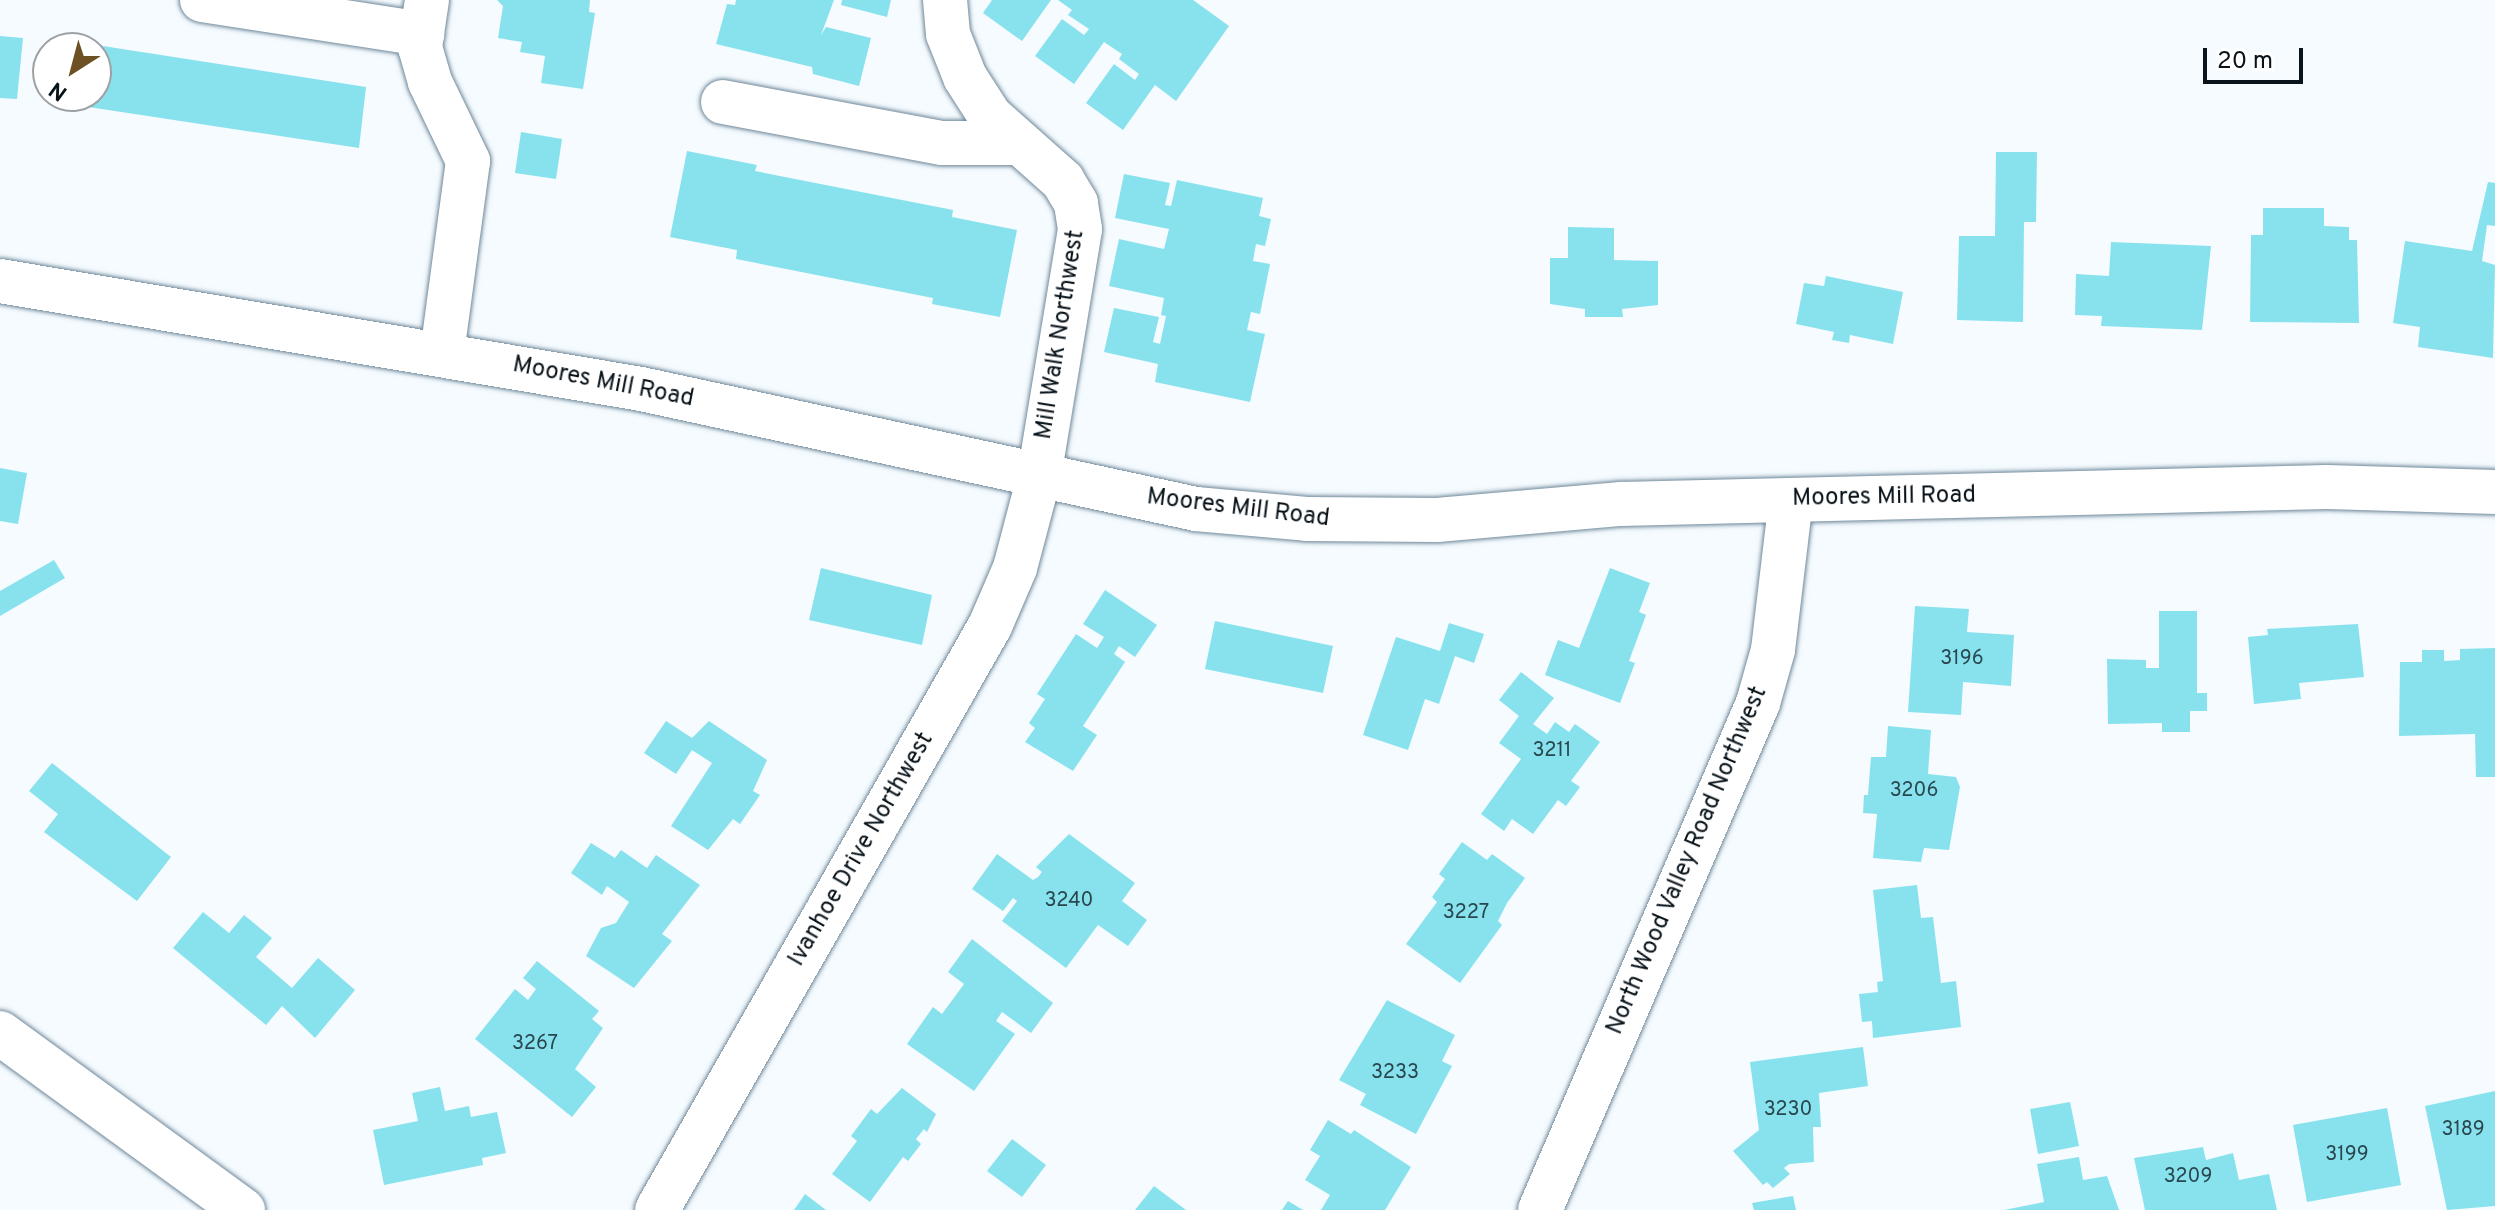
<!DOCTYPE html>
<style>
body{margin:0}
#map{position:relative;width:2495px;height:1210px;overflow:hidden;background:#f5fbff;font-family:Overpass,sans-serif}
div>[style]{position:absolute}
[style*='--x']{left:calc(var(--x)*1px);top:calc(var(--y)*1px);width:calc(var(--w)*1px);rotate:calc(var(--a)*1deg)}
.building>*{inset:0;background:#88e2ee}
.roads{filter:drop-shadow(0 0 2px #6f889a) drop-shadow(0 0 2px #6f889a)}
.minor>*{height:44px;margin:-22px;padding:0 22px;transform-origin:22px;border-radius:22px;background:#fff}
span{translate:-50% -50%;white-space:nowrap;text-align:center;line-height:1.15;-webkit-text-stroke:8px #fff;paint-order:stroke}
.number-label{font-size:20px;color:#29474f}
.number-label span{-webkit-text-stroke-width:0}
.street-label{font-size:24px;color:#09131a}
.north{position:absolute;left:32px;top:32px;width:80px;height:80px;box-sizing:border-box;background:#fff;border:2px solid #9da1a3;border-radius:50%;rotate:216deg;font-size:22px;font-weight:700;line-height:32px;text-align:center;color:#09131a}
.north::after{content:'';display:block;margin:auto;width:28px;height:36px;background:#6e5025;clip-path:polygon(50% 0,100% 100%,50% 72%,0 100%)}
.scale{position:absolute;left:2203px;top:48px;width:100px;height:36px;box-sizing:border-box;border:4px solid #09131a;border-top:0;padding-left:10px;font-size:24px;line-height:28px;white-space:nowrap;color:#09131a;-webkit-text-stroke:6px #fff;paint-order:stroke}
</style>
<div id="map">
<div class="building">
<i style="clip-path:polygon(497px 0,590px 0,589px 12px,595px 13px,583px 89px,541px 83px,545px 56px,520px 52px,522px 42px,498px 38px,503px 6px)"></i>
<i style="clip-path:polygon(736px 0,834px 0,821px 35px,826px 27px,871px 38px,859px 86px,813px 74px,812px 67px,716px 44px,727px 4px,735px 5px)"></i>
<i style="clip-path:polygon(842px 0,891px 0,887px 17px,841px 5px)"></i>
<i style="clip-path:polygon(992px 0,1051px 0,1022px 41px,983px 13px)"></i>
<i style="clip-path:polygon(1058px 0,1193px 0,1229px 26px,1176px 101px,1155px 85px,1123px 130px,1086px 103px,1114px 64px,1135px 80px,1139px 74px,1119px 59px,1122px 54px,1104px 42px,1074px 84px,1035px 56px,1062px 19px,1084px 35px,1089px 29px,1068px 15px,1072px 10px)"></i>
<i style="clip-path:polygon(0 36px,23px 38px,17px 99px,0 98px)"></i>
<i style="clip-path:polygon(90px 44px,366px 87px,359px 148px,82px 106px,83px 96px,96px 96px,96px 48px)"></i>
<i style="clip-path:polygon(521px 132px,562px 139px,556px 179px,515px 173px)"></i>
<i style="clip-path:polygon(687px 151px,757px 165px,755px 171px,953px 210px,952px 217px,1017px 230px,1000px 317px,932px 304px,933px 298px,736px 259px,737px 250px,670px 237px)"></i>
<i style="clip-path:polygon(1996px 152px,2037px 152px,2036px 222px,2024px 222px,2023px 322px,1957px 320px,1959px 236px,1995px 236px)"></i>
<i style="clip-path:polygon(1124px 174px,1170px 183px,1165px 205px,1171px 206px,1177px 180px,1263px 198px,1259px 216px,1271px 219px,1265px 246px,1256px 244px,1253px 261px,1270px 264px,1260px 314px,1251px 312px,1247px 330px,1265px 334px,1250px 402px,1155px 382px,1158px 364px,1104px 352px,1114px 308px,1159px 317px,1153px 342px,1160px 344px,1166px 316px,1161px 315px,1164px 298px,1109px 286px,1119px 239px,1164px 249px,1169px 229px,1115px 218px)"></i>
<i style="clip-path:polygon(2488px 182px,2495px 183px,2495px 226px,2487px 225px,2482px 261px,2495px 265px,2493px 358px,2418px 347px,2420px 327px,2393px 323px,2405px 241px,2472px 251px)"></i>
<i style="clip-path:polygon(2263px 208px,2324px 208px,2324px 226px,2349px 227px,2349px 240px,2357px 240px,2359px 323px,2250px 322px,2251px 235px,2263px 235px)"></i>
<i style="clip-path:polygon(1568px 227px,1614px 228px,1614px 260px,1658px 261px,1658px 305px,1622px 309px,1623px 317px,1585px 317px,1585px 309px,1550px 304px,1550px 258px,1568px 258px)"></i>
<i style="clip-path:polygon(2111px 242px,2211px 246px,2202px 330px,2101px 326px,2102px 316px,2075px 315px,2076px 274px,2109px 276px)"></i>
<i style="clip-path:polygon(1826px 276px,1903px 292px,1893px 344px,1850px 335px,1849px 343px,1832px 340px,1834px 332px,1796px 324px,1804px 283px,1824px 286px)"></i>
<i style="clip-path:polygon(0 468px,27px 473px,18px 524px,0 521px)"></i>
<i style="clip-path:polygon(54px 560px,65px 578px,0 616px,0 591px)"></i>
<i style="clip-path:polygon(821px 568px,932px 595px,922px 645px,809px 620px)"></i>
<i style="clip-path:polygon(1610px 568px,1650px 583px,1639px 612px,1646px 615px,1629px 661px,1635px 663px,1620px 703px,1545px 675px,1558px 640px,1579px 648px)"></i>
<i style="clip-path:polygon(1105px 590px,1157px 625px,1135px 657px,1119px 646px,1114px 654px,1125px 662px,1083px 726px,1097px 735px,1073px 771px,1025px 742px,1035px 728px,1029px 723px,1045px 699px,1037px 694px,1076px 634px,1097px 648px,1104px 637px,1083px 624px)"></i>
<i style="clip-path:polygon(1915px 606px,1969px 609px,1967px 632px,2014px 635px,2011px 686px,1963px 682px,1961px 715px,1908px 712px)"></i>
<i style="clip-path:polygon(2159px 611px,2197px 611px,2197px 693px,2207px 693px,2207px 711px,2190px 711px,2190px 732px,2162px 732px,2162px 723px,2108px 724px,2107px 659px,2146px 660px,2146px 668px,2159px 668px)"></i>
<i style="clip-path:polygon(1215px 621px,1333px 646px,1323px 693px,1205px 669px)"></i>
<i style="clip-path:polygon(1449px 623px,1484px 634px,1474px 663px,1455px 656px,1439px 704px,1425px 699px,1408px 750px,1363px 735px,1396px 637px,1440px 651px)"></i>
<i style="clip-path:polygon(2358px 624px,2364px 677px,2299px 683px,2301px 699px,2254px 704px,2248px 637px,2268px 635px,2267px 629px)"></i>
<i style="clip-path:polygon(2495px 648px,2495px 777px,2476px 777px,2475px 734px,2399px 736px,2400px 662px,2422px 662px,2422px 650px,2444px 650px,2444px 661px,2460px 660px,2460px 649px)"></i>
<i style="clip-path:polygon(1521px 672px,1554px 698px,1533px 724px,1547px 734px,1555px 722px,1569px 732px,1575px 724px,1600px 742px,1571px 781px,1580px 787px,1566px 806px,1558px 800px,1533px 834px,1512px 819px,1504px 831px,1481px 814px,1521px 759px,1499px 743px,1519px 716px,1499px 700px)"></i>
<i style="clip-path:polygon(666px 721px,692px 738px,709px 721px,767px 760px,753px 791px,760px 795px,740px 824px,733px 819px,708px 850px,671px 826px,712px 763px,692px 750px,676px 774px,644px 753px)"></i>
<i style="clip-path:polygon(1888px 726px,1931px 730px,1928px 774px,1956px 777px,1960px 787px,1949px 850px,1924px 848px,1921px 862px,1873px 858px,1877px 814px,1863px 813px,1864px 795px,1868px 795px,1871px 757px,1886px 757px)"></i>
<i style="clip-path:polygon(52px 763px,171px 857px,137px 901px,44px 832px,58px 814px,29px 791px)"></i>
<i style="clip-path:polygon(1069px 834px,1135px 883px,1122px 901px,1147px 920px,1128px 946px,1098px 925px,1066px 968px,1002px 921px,1017px 901px,1013px 898px,1003px 911px,972px 889px,997px 854px,1033px 880px,1038px 877px,1042px 872px,1036px 867px)"></i>
<i style="clip-path:polygon(1462px 842px,1487px 860px,1492px 854px,1525px 878px,1507px 903px,1498px 921px,1502px 925px,1460px 983px,1406px 944px,1437px 902px,1432px 897px,1445px 879px,1439px 874px)"></i>
<i style="clip-path:polygon(591px 843px,615px 858px,621px 850px,647px 868px,656px 855px,700px 885px,662px 934px,672px 941px,634px 988px,586px 956px,601px 928px,616px 923px,629px 902px,607px 886px,602px 895px,571px 873px)"></i>
<i style="clip-path:polygon(1917px 885px,1921px 918px,1933px 917px,1941px 983px,1956px 981px,1961px 1027px,1873px 1038px,1872px 1021px,1862px 1022px,1859px 994px,1878px 992px,1877px 982px,1883px 981px,1873px 890px)"></i>
<i style="clip-path:polygon(203px 912px,229px 933px,244px 915px,272px 938px,256px 957px,292px 988px,318px 958px,355px 990px,315px 1038px,282px 1006px,266px 1025px,173px 948px)"></i>
<i style="clip-path:polygon(972px 939px,1053px 1003px,1031px 1033px,1002px 1012px,996px 1021px,1015px 1034px,974px 1091px,907px 1044px,933px 1007px,942px 1014px,964px 984px,948px 972px)"></i>
<i style="clip-path:polygon(537px 961px,599px 1011px,592px 1019px,603px 1028px,575px 1069px,596px 1087px,572px 1117px,475px 1039px,515px 989px,528px 1000px,536px 989px,523px 978px)"></i>
<i style="clip-path:polygon(1387px 1000px,1455px 1035px,1442px 1061px,1452px 1066px,1416px 1134px,1360px 1105px,1366px 1094px,1339px 1080px)"></i>
<i style="clip-path:polygon(1863px 1047px,1868px 1086px,1819px 1093px,1821px 1127px,1813px 1127px,1814px 1162px,1789px 1164px,1784px 1168px,1790px 1174px,1773px 1188px,1767px 1182px,1763px 1185px,1733px 1151px,1759px 1130px,1750px 1062px)"></i>
<i style="clip-path:polygon(440px 1087px,445px 1111px,469px 1106px,471px 1117px,497px 1112px,506px 1153px,482px 1158px,483px 1165px,384px 1185px,373px 1130px,418px 1121px,412px 1093px)"></i>
<i style="clip-path:polygon(902px 1088px,936px 1114px,927px 1132px,924px 1129px,916px 1139px,921px 1144px,908px 1161px,903px 1157px,870px 1202px,832px 1174px,857px 1141px,851px 1136px,871px 1109px,877px 1114px)"></i>
<i style="clip-path:polygon(2495px 1091px,2495px 1206px,2447px 1210px,2425px 1106px)"></i>
<i style="clip-path:polygon(2070px 1102px,2079px 1146px,2038px 1154px,2030px 1109px)"></i>
<i style="clip-path:polygon(2387px 1108px,2401px 1185px,2307px 1202px,2293px 1125px)"></i>
<i style="clip-path:polygon(1328px 1120px,1351px 1134px,1354px 1130px,1411px 1167px,1385px 1210px,1321px 1210px,1330px 1195px,1305px 1180px,1320px 1156px,1310px 1150px)"></i>
<i style="clip-path:polygon(1012px 1139px,1046px 1165px,1022px 1197px,987px 1171px)"></i>
<i style="clip-path:polygon(2203px 1147px,2206px 1160px,2233px 1153px,2239px 1180px,2269px 1174px,2277px 1210px,2145px 1210px,2134px 1158px)"></i>
<i style="clip-path:polygon(2079px 1157px,2083px 1180px,2107px 1176px,2119px 1210px,2004px 1210px,2044px 1202px,2037px 1164px)"></i>
<i style="clip-path:polygon(1154px 1186px,1186px 1210px,1135px 1210px)"></i>
<i style="clip-path:polygon(805px 1194px,826px 1210px,794px 1210px)"></i>
<i style="clip-path:polygon(1793px 1196px,1796px 1210px,1754px 1210px,1752px 1203px)"></i>
<i style="clip-path:polygon(1288px 1201px,1303px 1210px,1282px 1210px)"></i>
</div>
<div class="roads">
<div class="minor">
<i style="--x:202;--y:0;--w:223;--a:8.8"></i>
<i style="--x:427;--y:0;--w:48;--a:98.5"></i>
<i style="--x:420;--y:47;--w:36;--a:74"></i>
<i style="--x:430;--y:82;--w:88;--a:64.3"></i>
<i style="--x:468;--y:161;--w:194;--a:97.7"></i>
<i style="--x:723;--y:102;--w:223;--a:10.6"></i>
<i style="--x:942;--y:143;--w:75;--a:0"></i>
<i style="--x:0;--y:281;--w:650;--a:9.56"></i>
<i style="--x:641;--y:389;--w:568;--a:12.2"></i>
<i style="--x:1196;--y:509;--w:111;--a:5.1"></i>
<i style="--x:1307;--y:519;--w:130;--a:0.4"></i>
<i style="--x:1437;--y:520;--w:185;--a:-5"></i>
<i style="--x:1621;--y:504;--w:706;--a:-1.38"></i>
<i style="--x:2327;--y:487;--w:168;--a:1.7"></i>
<i style="--x:0;--y:1033;--w:301;--a:36.1"></i>
<i style="--x:657;--y:1210;--w:672;--a:-60.31"></i>
<i style="--x:990;--y:626;--w:63;--a:-66.7"></i>
<i style="--x:1015;--y:568;--w:94;--a:-75.2"></i>
<i style="--x:1039;--y:477;--w:251;--a:-80.6"></i>
<i style="--x:1080;--y:229;--w:26;--a:-99"></i>
<i style="--x:1076;--y:203;--w:26;--a:-121"></i>
<i style="--x:1063;--y:181;--w:98;--a:-138.3"></i>
<i style="--x:990;--y:116;--w:46;--a:-122.7"></i>
<i style="--x:965;--y:77;--w:46;--a:-111.6"></i>
<i style="--x:948;--y:34;--w:34;--a:-95"></i>
<i style="--x:1540;--y:1210;--w:552;--a:-66.73"></i>
<i style="--x:1758;--y:703;--w:55;--a:-74.2"></i>
<i style="--x:1773;--y:650;--w:151;--a:-83.2"></i>
</div>
</div>
<div class="number-label">
<span style="left:1962px;top:659px">3196</span>
<span style="left:1552px;top:751px">3211</span>
<span style="left:1914px;top:791px">3206</span>
<span style="left:1069px;top:901px">3240</span>
<span style="left:1466px;top:913px">3227</span>
<span style="left:535px;top:1044px">3267</span>
<span style="left:1395px;top:1073px">3233</span>
<span style="left:1788px;top:1110px">3230</span>
<span style="left:2463px;top:1130px">3189</span>
<span style="left:2347px;top:1155px">3199</span>
<span style="left:2188px;top:1177px">3209</span>
</div>
<div class="street-label">
<span style="left:1061px;top:335px;rotate:-81deg">Mill Walk Northwest</span>
<span style="left:603px;top:383px;rotate:11deg">Moores Mill Road</span>
<span style="left:1884px;top:498px;rotate:-1deg">Moores Mill Road</span>
<span style="left:1238px;top:509px;rotate:7deg">Moores Mill Road</span>
<span style="left:862px;top:850px;rotate:-60deg">Ivanhoe Drive Northwest</span>
<span style="left:1688px;top:861px;rotate:-67deg">North Wood Valley Road Northwest</span>
</div>
<div class="north">N</div>
<div class="scale">20 m</div>
</div>
